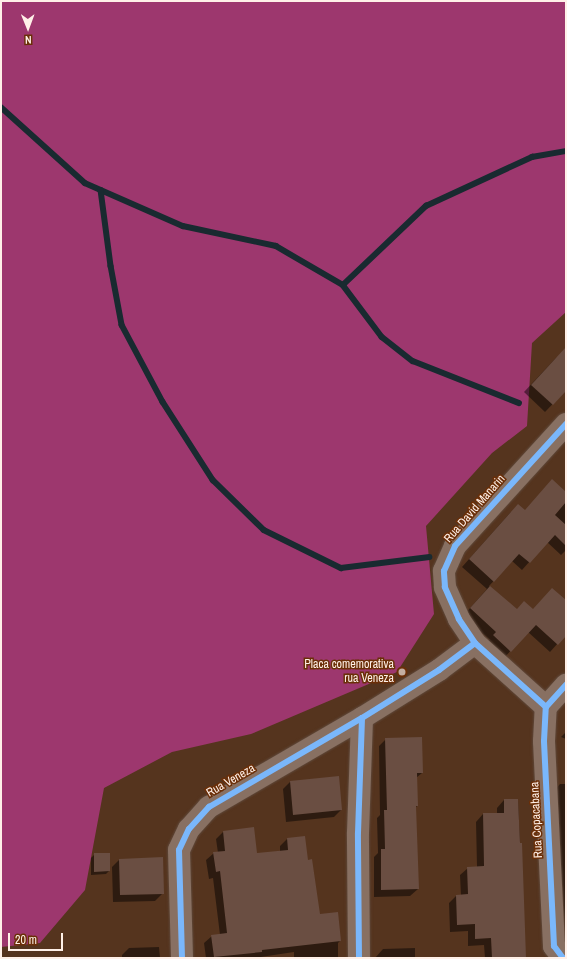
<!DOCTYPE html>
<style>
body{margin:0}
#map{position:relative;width:567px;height:959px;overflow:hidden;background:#55341e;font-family:"Archivo Narrow",sans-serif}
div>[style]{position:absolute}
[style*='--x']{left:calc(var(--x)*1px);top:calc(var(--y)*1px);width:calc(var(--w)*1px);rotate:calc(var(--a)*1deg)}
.forest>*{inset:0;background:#9d376e}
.shadow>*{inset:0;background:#0007}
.stream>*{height:5.5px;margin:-2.75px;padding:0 2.75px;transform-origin:2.75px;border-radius:2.75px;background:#192a30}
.building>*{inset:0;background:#6a4e42}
.roads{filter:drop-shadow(0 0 1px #5f493b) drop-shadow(0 0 1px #5f493b)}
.minor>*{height:22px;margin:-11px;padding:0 11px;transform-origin:11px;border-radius:11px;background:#887062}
.cycleway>*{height:6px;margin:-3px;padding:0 3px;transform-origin:3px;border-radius:3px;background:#7ab7fb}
.dots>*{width:11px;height:11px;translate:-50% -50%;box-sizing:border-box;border:2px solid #6b2f08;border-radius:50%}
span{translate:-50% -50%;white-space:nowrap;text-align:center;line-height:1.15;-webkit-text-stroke:3px #6b2f08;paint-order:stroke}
.street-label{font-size:12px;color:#fff0e8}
.poi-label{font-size:12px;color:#fff0e8}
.right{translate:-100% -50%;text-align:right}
.frame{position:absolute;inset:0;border:2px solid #fff0e8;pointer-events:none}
.north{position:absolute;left:8px;top:8px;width:40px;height:40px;-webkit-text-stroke:3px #6b2f08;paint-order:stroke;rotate:179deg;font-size:11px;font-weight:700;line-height:16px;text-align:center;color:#fff0e8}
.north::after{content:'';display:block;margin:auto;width:14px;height:18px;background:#fff0e8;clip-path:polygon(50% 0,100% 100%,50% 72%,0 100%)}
.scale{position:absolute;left:8px;top:933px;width:55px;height:18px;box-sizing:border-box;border:2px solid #fff0e8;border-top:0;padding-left:5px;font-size:12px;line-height:14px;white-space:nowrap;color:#fff0e8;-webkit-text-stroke:3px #6b2f08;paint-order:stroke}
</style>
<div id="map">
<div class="forest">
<i style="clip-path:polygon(1px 1px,566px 1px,566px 312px,532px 343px,527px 426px,492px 453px,426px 526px,434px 614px,397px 672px,251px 734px,172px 752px,104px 788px,85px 890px,40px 943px,1px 947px)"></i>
</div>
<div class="shadow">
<i style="clip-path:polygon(566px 351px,566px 390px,545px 412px,524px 392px,555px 359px)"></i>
<i style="clip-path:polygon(566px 493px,566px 550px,561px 555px,547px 542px,522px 570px,512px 561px,489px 586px,516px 610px,533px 610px,566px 602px,566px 634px,550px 652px,528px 632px,503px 659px,486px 643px,490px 640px,463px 616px,487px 589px,462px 567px,511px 512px,525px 511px)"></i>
<i style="clip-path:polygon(566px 732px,566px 739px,561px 737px)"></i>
<i style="clip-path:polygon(386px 739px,422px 773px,416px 778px,417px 806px,415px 808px,418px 889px,410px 896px,374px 897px,374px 857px,378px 853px,377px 818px,380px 815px,379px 746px)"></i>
<i style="clip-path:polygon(338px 777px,341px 810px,334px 817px,286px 822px,283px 789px,290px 782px)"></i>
<i style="clip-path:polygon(560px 784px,566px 784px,566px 943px,562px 881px,559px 881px,553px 792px)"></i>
<i style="clip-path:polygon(504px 800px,518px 800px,525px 958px,485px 958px,484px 945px,468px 946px,468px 931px,450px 932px,449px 903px,456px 896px,461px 896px,460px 875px,468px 868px,477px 867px,476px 822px,483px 814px,497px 814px,497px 808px)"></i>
<i style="clip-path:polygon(223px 832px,256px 854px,280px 852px,280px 846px,287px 839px,307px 861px,319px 916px,340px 941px,338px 943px,338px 958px,294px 958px,294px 952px,254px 958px,206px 958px,204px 943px,212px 936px,220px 935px,213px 878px,209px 879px,206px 860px,214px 853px,218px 853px,216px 839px)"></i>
<i style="clip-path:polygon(95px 854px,109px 871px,106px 874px,91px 875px,91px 858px)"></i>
<i style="clip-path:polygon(119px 860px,163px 893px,155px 901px,113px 902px,112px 867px)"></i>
<i style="clip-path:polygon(159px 947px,160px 958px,122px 958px,122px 955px,129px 948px)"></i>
<i style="clip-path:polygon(415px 948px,415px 958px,375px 958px,383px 949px)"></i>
</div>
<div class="stream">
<i style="--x:1;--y:107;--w:113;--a:42.1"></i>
<i style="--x:85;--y:183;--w:107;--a:23.7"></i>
<i style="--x:183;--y:226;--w:95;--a:12.1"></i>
<i style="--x:276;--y:246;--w:78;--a:30.2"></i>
<i style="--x:343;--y:285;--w:115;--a:-43.6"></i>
<i style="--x:426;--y:206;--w:117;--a:-24.8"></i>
<i style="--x:532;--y:157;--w:35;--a:-10"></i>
<i style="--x:101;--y:190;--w:77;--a:82.5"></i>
<i style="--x:111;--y:266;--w:60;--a:79.4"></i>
<i style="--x:122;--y:325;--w:87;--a:62"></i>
<i style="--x:163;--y:402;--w:93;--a:57.3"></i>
<i style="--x:213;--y:480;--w:71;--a:44.4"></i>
<i style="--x:264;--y:530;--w:86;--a:26.3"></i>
<i style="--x:341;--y:568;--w:89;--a:-7.1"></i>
<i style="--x:343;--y:285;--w:65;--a:53.1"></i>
<i style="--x:382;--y:337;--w:39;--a:38"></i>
<i style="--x:413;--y:361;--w:114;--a:21.6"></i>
</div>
<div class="building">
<i style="clip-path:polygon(566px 347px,566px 391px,553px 405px,531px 385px)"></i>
<i style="clip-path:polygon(552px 479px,566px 492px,566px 502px,555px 515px,566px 525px,566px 546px,555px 535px,530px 563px,519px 554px,494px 582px,469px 559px,518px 504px,525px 510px)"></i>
<i style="clip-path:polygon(490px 586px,517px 609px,524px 601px,533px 609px,552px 588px,566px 600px,566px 636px,558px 645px,536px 625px,511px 652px,493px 635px,496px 632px,470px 608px)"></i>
<i style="clip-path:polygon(422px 737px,423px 773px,417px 773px,418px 806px,416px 806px,419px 889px,381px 890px,381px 849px,385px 849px,384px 810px,387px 810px,385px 738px)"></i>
<i style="clip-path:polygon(339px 776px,342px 810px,293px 815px,290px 781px)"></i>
<i style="clip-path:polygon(504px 799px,518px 799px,520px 843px,522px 843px,526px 958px,492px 958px,491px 938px,475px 939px,475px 924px,457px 925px,456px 895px,468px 894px,467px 867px,484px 866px,483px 813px,504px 813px)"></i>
<i style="clip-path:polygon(254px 827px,257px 853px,288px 850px,287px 838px,305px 836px,308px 860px,312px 859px,320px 914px,338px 912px,341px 941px,262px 950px,262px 952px,214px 957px,211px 935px,227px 933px,220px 871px,216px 872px,213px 852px,225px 851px,223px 831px)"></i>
<i style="clip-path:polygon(94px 853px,110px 853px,110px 871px,94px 872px)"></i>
<i style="clip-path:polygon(163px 857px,164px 894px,120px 895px,119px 859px)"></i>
</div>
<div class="roads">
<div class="minor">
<i style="--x:546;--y:707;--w:96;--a:-138"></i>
<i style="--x:475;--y:643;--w:29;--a:-124"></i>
<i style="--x:459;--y:619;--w:35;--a:-114"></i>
<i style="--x:445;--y:587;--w:16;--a:-94"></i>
<i style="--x:444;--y:571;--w:27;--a:-66"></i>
<i style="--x:455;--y:546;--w:165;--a:-47.7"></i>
<i style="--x:182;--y:958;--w:108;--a:-91.6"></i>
<i style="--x:179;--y:850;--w:23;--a:-65"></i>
<i style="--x:189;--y:829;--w:30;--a:-48"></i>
<i style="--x:209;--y:807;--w:177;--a:-30.2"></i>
<i style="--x:362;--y:718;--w:91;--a:-31.9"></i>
<i style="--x:439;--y:670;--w:45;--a:-36.9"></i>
<i style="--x:359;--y:958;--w:125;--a:-90.5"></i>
<i style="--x:358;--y:833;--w:115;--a:-88"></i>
<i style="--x:563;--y:958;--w:15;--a:-127"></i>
<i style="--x:554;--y:946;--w:205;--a:-92.8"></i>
<i style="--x:544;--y:741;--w:34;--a:-87"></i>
<i style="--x:546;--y:707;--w:30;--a:-48"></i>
</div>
</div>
<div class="cycleway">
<i style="--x:546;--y:707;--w:96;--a:-138"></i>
<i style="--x:475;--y:643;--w:29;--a:-124"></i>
<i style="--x:459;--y:619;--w:35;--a:-114"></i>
<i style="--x:445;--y:587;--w:16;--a:-94"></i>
<i style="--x:444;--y:571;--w:27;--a:-66"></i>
<i style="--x:455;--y:546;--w:165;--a:-47.7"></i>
<i style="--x:182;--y:958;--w:108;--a:-91.6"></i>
<i style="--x:179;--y:850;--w:23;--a:-65"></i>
<i style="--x:189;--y:829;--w:30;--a:-48"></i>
<i style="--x:209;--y:807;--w:177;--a:-30.2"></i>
<i style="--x:362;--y:718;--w:91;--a:-31.9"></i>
<i style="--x:439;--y:670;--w:45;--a:-36.9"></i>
<i style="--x:359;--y:958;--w:125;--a:-90.5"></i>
<i style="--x:358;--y:833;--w:115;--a:-88"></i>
<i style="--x:563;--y:958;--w:15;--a:-127"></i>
<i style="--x:554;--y:946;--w:205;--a:-92.8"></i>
<i style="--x:544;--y:741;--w:34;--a:-87"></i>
<i style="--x:546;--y:707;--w:30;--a:-48"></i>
</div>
<div class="dots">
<i style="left:402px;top:672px;background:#c4aea1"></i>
</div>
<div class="street-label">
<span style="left:475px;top:509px;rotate:-49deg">Rua David Manarin</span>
<span style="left:231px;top:781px;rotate:-30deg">Rua Veneza</span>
<span style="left:537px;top:820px;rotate:-93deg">Rua Copacabana</span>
</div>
<div class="poi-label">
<span class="right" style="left:394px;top:672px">Placa comemorativa<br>rua Veneza</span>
</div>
<div class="frame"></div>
<div class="north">N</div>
<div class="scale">20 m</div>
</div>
